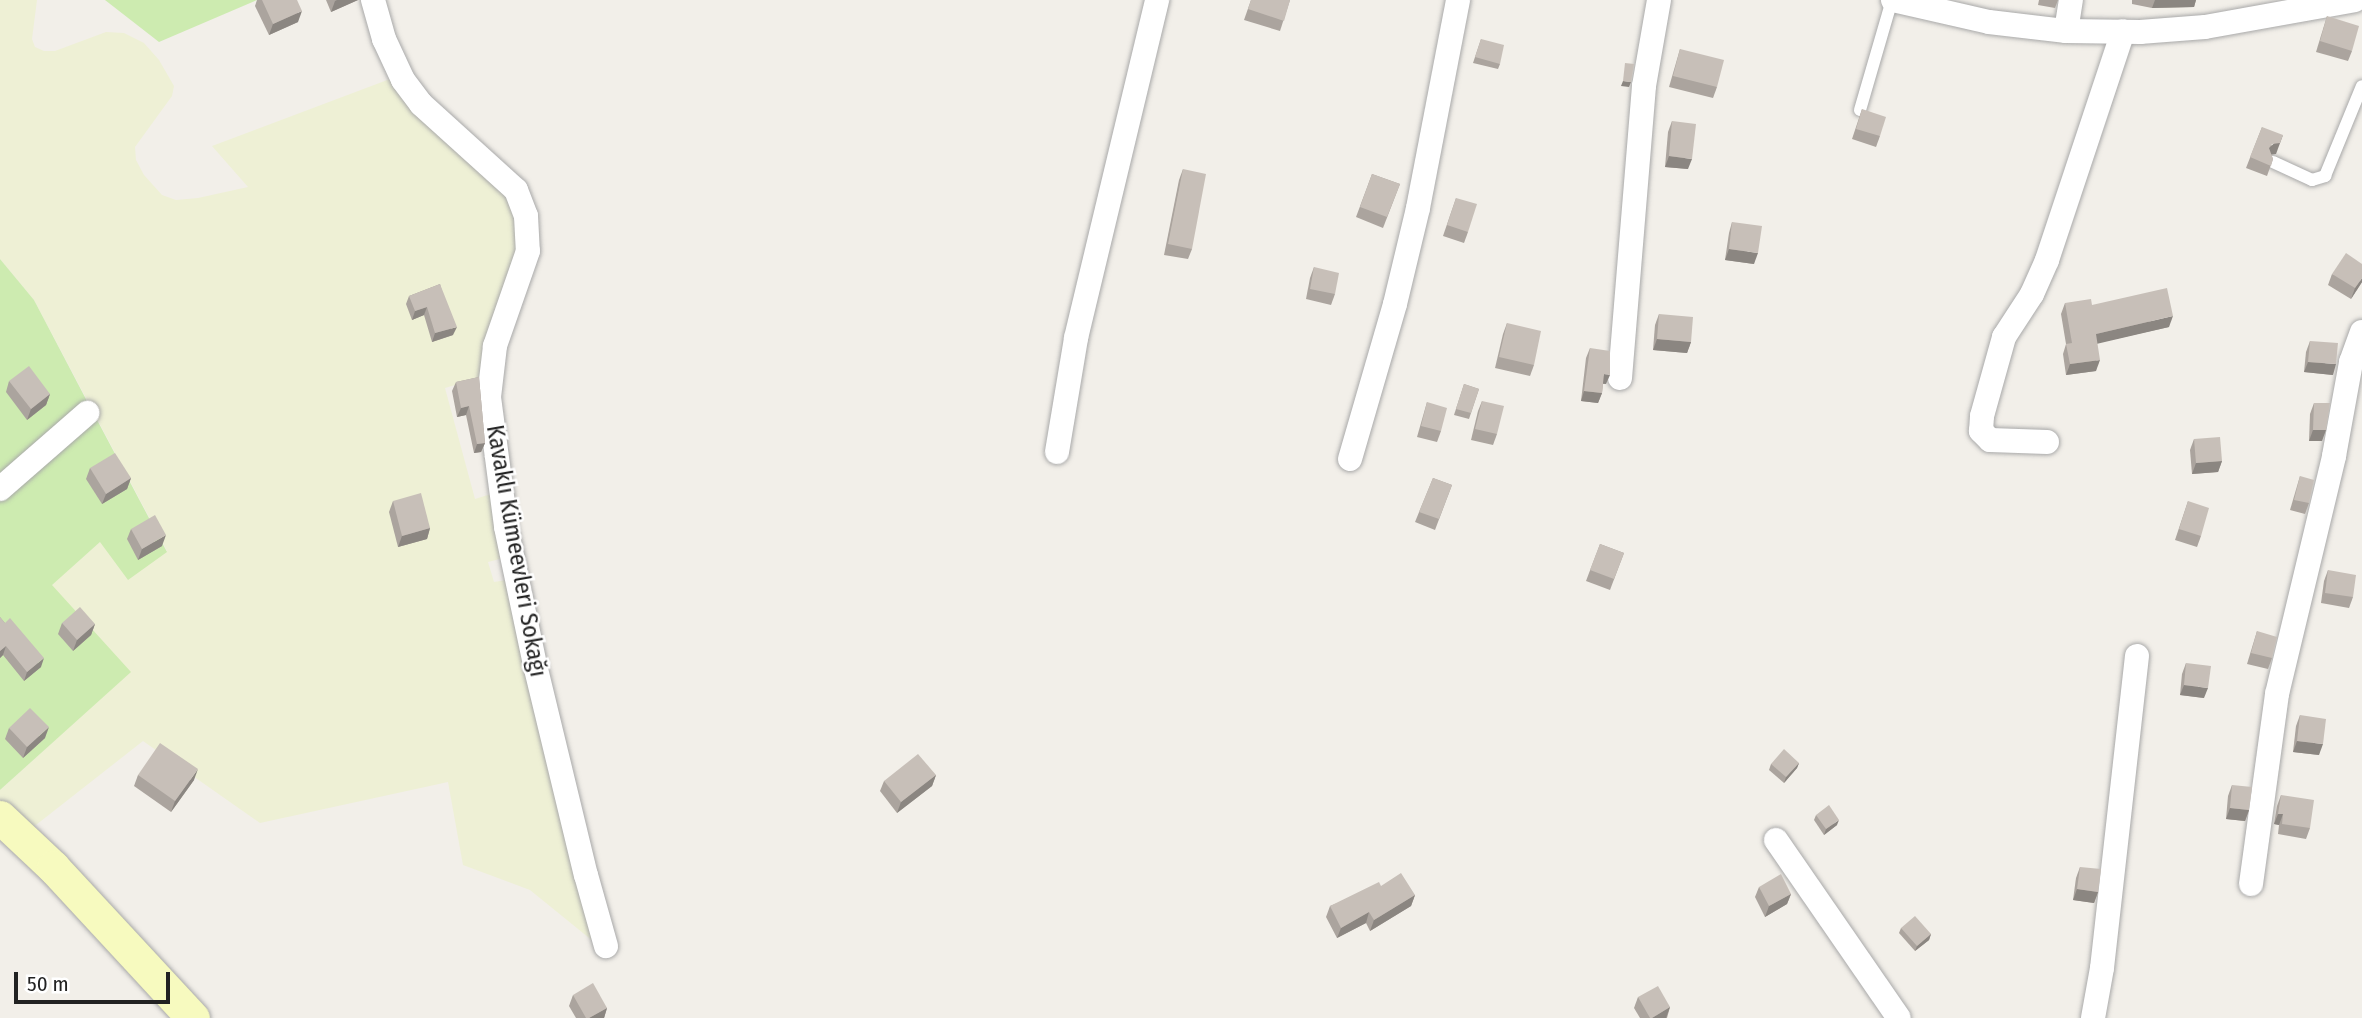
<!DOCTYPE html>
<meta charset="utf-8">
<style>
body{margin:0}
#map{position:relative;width:2362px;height:1018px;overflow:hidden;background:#f2efe9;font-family:"Fira Sans Condensed",sans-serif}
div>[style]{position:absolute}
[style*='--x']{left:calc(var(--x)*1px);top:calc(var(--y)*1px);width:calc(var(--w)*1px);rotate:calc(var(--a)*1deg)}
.farmland>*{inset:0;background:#eef0d5}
.grass>*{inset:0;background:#cdebb0}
.roads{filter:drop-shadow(0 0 2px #a9a9a9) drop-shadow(0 0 2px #a9a9a9)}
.lane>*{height:12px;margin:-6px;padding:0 6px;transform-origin:6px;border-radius:6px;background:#fff}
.street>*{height:24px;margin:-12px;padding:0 12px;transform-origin:12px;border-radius:12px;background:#fff}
.secondary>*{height:33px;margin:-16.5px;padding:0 16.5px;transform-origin:16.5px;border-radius:16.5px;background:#f7fabf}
.wall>*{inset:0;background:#aba49e}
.shaded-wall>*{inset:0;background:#8b8681}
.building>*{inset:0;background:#c7bfb8}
span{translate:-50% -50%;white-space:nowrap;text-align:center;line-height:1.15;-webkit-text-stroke:5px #fff;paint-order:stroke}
.street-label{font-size:24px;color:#222}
.scale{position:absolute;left:14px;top:972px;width:156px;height:32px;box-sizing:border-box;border:4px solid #222;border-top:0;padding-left:9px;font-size:21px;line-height:24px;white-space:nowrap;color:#222;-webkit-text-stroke:5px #fff;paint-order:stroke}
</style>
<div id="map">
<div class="farmland">
<i style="clip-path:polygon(0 0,37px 0,32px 39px,35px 47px,44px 51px,55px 51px,106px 32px,124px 33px,144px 43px,159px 60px,174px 86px,172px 96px,135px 147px,136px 160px,144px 175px,162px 195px,176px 200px,198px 198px,248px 187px,212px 146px,390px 79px,513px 200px,522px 236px,482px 377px,445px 388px,475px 499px,497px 492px,507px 557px,488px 562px,494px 582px,513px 579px,599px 946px,530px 890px,463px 865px,448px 782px,260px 823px,143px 741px,27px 832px,0 803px,0 790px,130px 672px,51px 585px,100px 542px,167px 551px,34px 300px,0 259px)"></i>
</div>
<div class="grass">
<i style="clip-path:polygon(105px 0,257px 0,159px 42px)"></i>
<i style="clip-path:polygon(0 259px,34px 300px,88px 403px,0 479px)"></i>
<i style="clip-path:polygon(95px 416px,167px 552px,128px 580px,100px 542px,52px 585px,131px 672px,0 790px,0 499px)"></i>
</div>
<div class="roads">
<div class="lane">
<i style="--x:1860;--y:110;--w:115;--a:-73.8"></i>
<i style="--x:2273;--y:162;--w:43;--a:24.8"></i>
<i style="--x:2312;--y:180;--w:14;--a:-17"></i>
<i style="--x:2325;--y:176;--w:97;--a:-67.7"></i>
</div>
<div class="street">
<i style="--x:373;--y:0;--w:41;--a:74.2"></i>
<i style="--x:384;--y:39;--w:45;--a:65.1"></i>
<i style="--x:403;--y:80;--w:30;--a:53"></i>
<i style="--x:421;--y:104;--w:128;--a:42.2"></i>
<i style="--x:516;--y:190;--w:28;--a:69"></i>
<i style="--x:526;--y:216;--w:35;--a:87"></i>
<i style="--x:528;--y:251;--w:101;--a:109.2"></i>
<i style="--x:495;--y:346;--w:51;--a:96.7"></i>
<i style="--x:489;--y:397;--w:131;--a:82.5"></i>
<i style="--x:506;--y:527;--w:145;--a:78.1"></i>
<i style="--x:536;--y:669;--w:212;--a:76.4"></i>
<i style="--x:586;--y:875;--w:74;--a:74.3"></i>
<i style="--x:1893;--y:0;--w:98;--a:12.9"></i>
<i style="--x:1989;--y:22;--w:78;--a:6.7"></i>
<i style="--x:2066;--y:31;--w:74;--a:0.8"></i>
<i style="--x:2140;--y:32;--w:65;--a:-4.4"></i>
<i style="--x:2205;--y:27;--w:152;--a:-10.2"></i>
<i style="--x:2066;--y:31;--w:31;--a:-81"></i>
<i style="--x:1620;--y:378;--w:293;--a:-85.3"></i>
<i style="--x:1644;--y:86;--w:87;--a:-80.1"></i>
<i style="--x:2047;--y:442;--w:57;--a:-178"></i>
<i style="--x:1990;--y:440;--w:13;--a:-135"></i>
<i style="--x:1981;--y:431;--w:15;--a:-86"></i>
<i style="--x:1982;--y:416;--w:82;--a:-74.4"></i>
<i style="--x:2004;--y:337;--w:51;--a:-56.9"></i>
<i style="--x:2032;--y:294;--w:37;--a:-66"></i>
<i style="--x:2047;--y:260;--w:241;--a:-71.6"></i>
<i style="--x:1057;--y:452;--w:116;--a:-80.5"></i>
<i style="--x:1076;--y:338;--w:348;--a:-76.5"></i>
<i style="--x:1350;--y:459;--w:161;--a:-73.8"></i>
<i style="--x:1395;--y:304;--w:99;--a:-76.5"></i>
<i style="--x:1418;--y:208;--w:212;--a:-79.1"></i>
<i style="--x:0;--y:489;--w:116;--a:-41.1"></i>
<i style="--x:1776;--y:840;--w:216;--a:55.4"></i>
<i style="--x:2251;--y:884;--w:192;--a:-82.2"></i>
<i style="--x:2277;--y:694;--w:245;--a:-76.5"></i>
<i style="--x:2334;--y:456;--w:96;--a:-79.7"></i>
<i style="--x:2351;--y:362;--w:32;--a:-70"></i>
<i style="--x:2093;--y:1018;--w:51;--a:-79.8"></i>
<i style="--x:2102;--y:968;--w:314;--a:-83.6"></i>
</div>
<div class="secondary">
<i style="--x:0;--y:817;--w:73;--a:43.3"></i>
<i style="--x:53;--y:867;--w:206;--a:47.2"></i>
</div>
</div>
<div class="wall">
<i style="clip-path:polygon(257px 0,297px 0,298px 22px,269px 35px,255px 6px)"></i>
<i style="clip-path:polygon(326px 0,358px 0,331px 12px)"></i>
<i style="clip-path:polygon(1251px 0,1290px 0,1280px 31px,1244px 20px)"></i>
<i style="clip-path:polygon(2038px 0,2058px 0,2055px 8px,2038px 5px,2039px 0)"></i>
<i style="clip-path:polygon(2132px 0,2196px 0,2194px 7px,2152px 8px,2132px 4px)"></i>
<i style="clip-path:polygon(2327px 16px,2352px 51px,2348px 61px,2316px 52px)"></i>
<i style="clip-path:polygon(1481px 39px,1500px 64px,1498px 69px,1473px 63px)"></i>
<i style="clip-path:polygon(1680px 49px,1717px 87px,1713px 98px,1669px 87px)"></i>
<i style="clip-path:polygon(1862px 109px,1880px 136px,1876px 147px,1852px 139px)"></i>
<i style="clip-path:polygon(1672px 121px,1688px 169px,1665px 167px,1668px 132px)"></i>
<i style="clip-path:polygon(2262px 127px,2276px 154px,2271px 154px,2273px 159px,2267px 176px,2246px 168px)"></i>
<i style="clip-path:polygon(1183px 169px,1192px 249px,1188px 259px,1164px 255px,1179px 180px)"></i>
<i style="clip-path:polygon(1372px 174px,1400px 184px,1383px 228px,1356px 217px)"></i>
<i style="clip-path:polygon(1456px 198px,1468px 232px,1464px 243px,1443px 236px)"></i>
<i style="clip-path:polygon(1732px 222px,1754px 264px,1725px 260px,1729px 233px)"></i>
<i style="clip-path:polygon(1314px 267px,1335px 294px,1331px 305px,1306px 299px,1310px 278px)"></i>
<i style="clip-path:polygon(2332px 274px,2362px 282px,2351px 299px,2328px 285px)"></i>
<i style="clip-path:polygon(440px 284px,453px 335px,432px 342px,424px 315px,412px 320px,406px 304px,409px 296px)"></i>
<i style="clip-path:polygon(2065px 303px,2092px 305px,2169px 327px,2097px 343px,2096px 371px,2066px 375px,2063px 354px,2066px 344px,2061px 314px)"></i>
<i style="clip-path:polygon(1659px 314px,1691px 342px,1687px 353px,1653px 350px,1655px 325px)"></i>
<i style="clip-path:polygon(1507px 323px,1534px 365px,1530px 376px,1495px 368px,1503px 334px)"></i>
<i style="clip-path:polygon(2310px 341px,2333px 375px,2304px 372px,2306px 352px)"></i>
<i style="clip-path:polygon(1590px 348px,1606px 384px,1603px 384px,1602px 393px,1598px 403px,1581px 401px,1586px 358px)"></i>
<i style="clip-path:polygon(479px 377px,485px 443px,481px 452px,474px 453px,466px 415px,457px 417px,452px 391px,456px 382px)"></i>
<i style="clip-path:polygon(9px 381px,50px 394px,46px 405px,27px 420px,6px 392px)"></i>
<i style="clip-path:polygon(1464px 384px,1479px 389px,1469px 419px,1454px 415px)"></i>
<i style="clip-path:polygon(1482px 401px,1497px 434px,1493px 445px,1471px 440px,1478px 411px)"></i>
<i style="clip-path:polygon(1427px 402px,1441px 431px,1437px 442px,1417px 437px)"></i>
<i style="clip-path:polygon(2314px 403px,2322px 441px,2309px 441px,2310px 414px)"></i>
<i style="clip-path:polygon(2194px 439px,2222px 461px,2218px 472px,2192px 474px,2190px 450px)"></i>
<i style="clip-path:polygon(90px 468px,131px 478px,127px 489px,102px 504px,86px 479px)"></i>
<i style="clip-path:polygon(2300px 476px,2309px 503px,2305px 514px,2290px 510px)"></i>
<i style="clip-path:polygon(1433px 478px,1452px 485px,1435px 530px,1415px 522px)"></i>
<i style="clip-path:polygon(393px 501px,430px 528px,427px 539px,398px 547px,389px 512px)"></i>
<i style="clip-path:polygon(2188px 501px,2201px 536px,2197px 547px,2175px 540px)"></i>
<i style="clip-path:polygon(131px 529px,162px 546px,138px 560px,127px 539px)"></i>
<i style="clip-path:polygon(1600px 544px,1624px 553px,1610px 590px,1586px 581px)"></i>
<i style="clip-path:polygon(2328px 570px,2353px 597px,2349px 608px,2321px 603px,2324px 581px)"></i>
<i style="clip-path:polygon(0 617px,41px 667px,24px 681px,3px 655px,0 658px)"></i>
<i style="clip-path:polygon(62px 623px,95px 624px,91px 635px,73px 651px,58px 634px)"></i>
<i style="clip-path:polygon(2257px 631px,2272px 658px,2268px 669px,2247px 664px)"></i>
<i style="clip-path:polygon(2186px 663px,2204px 698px,2180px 695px,2182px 674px)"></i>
<i style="clip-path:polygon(2300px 715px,2319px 755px,2293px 752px,2296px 726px)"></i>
<i style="clip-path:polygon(9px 728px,45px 738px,23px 758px,5px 739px)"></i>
<i style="clip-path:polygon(1799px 763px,1797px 768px,1784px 783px,1769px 770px,1771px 764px)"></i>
<i style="clip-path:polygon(138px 775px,194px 780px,171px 812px,134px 786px)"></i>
<i style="clip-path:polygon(936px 775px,932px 786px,897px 813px,880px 791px,884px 781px)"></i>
<i style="clip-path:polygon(2232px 785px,2249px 810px,2245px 821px,2226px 819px,2228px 796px)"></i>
<i style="clip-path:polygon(2281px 795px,2310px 828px,2306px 839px,2278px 834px,2279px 825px,2274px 824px,2277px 806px)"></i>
<i style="clip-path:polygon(1816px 815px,1837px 825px,1824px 835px,1814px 820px)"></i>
<i style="clip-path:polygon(2080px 867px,2098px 892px,2094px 903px,2073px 900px,2076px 878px)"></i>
<i style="clip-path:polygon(1381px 886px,1415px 895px,1411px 906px,1370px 931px,1366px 923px,1337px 938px,1326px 917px,1330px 906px)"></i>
<i style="clip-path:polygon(1759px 887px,1791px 894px,1787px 904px,1765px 917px,1755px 897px)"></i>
<i style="clip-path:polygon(1901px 928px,1931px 934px,1929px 940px,1915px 951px,1899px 933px)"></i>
<i style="clip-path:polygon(573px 995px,607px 1008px,604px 1018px,576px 1018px,569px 1006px)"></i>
<i style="clip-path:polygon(1638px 997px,1670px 1007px,1667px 1018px,1640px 1018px,1634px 1008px)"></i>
</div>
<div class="shaded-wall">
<i style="clip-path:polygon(337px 0,358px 0,331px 12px,335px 1px)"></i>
<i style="clip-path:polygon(2155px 0,2196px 0,2194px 7px,2152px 8px)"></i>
<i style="clip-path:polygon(302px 11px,298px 22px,269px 35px,273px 24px)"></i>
<i style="clip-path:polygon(1623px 81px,1631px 82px,1629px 87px,1621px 86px)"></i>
<i style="clip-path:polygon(2283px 135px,2276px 154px,2269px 155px,2269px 148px)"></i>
<i style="clip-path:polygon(1669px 156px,1692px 159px,1688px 169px,1665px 167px)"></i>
<i style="clip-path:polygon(1729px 249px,1758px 253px,1754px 264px,1725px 260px)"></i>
<i style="clip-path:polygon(2362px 278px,2362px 282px,2351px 299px,2355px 288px)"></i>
<i style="clip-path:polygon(427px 307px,424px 315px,412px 320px,415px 311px)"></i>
<i style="clip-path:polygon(2173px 316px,2169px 327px,2092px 345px,2096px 334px)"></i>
<i style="clip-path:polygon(457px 327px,453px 335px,432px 342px,435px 333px)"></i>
<i style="clip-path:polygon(1657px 339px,1691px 342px,1687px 353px,1653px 350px)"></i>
<i style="clip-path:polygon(2100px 360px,2096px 371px,2066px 375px,2070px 364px)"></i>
<i style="clip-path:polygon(2308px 362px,2336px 364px,2333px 375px,2304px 372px)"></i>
<i style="clip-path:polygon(1604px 374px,1610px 375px,1606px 384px,1600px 383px)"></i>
<i style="clip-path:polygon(1584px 391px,1602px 393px,1598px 403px,1581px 401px)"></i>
<i style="clip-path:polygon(50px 394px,46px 405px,27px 420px,31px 409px)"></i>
<i style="clip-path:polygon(469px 406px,466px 415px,457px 417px,461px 408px)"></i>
<i style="clip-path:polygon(2313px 430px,2326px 430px,2322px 441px,2309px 441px)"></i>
<i style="clip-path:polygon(485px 443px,481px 452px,474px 453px,477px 444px)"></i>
<i style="clip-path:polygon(2222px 461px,2218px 472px,2192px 474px,2196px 463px)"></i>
<i style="clip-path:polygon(131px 478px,127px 489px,102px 504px,106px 494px)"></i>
<i style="clip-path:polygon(430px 528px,427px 539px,398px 547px,402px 536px)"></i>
<i style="clip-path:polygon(166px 535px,162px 546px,138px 560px,142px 549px)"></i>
<i style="clip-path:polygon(95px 624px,91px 635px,73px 651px,77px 640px)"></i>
<i style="clip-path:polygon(6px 646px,3px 655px,0 658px,0 651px)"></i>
<i style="clip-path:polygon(44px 658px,41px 667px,24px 681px,27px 672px)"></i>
<i style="clip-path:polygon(2184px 685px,2208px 688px,2204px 698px,2180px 695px)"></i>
<i style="clip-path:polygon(49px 727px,45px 738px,23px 758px,27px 747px)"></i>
<i style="clip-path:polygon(2297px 741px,2323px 744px,2319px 755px,2293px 752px)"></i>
<i style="clip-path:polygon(1799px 763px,1797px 768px,1784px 783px,1786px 777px)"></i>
<i style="clip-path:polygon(198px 769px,194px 780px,171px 812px,175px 801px)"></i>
<i style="clip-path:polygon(936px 775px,932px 786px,897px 813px,901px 802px)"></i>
<i style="clip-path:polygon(2230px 808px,2249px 810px,2245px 821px,2226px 819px)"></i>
<i style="clip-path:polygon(2278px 814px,2283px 814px,2279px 825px,2274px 824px)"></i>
<i style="clip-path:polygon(1839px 820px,1837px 825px,1824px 835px,1826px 829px)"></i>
<i style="clip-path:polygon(2077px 889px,2098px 892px,2094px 903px,2073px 900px)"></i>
<i style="clip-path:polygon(1791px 894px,1787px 904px,1765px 917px,1769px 906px)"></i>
<i style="clip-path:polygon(1415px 895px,1411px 906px,1370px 931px,1374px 920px)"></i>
<i style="clip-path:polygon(1369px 912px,1366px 923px,1337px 938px,1341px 928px)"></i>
<i style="clip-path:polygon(1931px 934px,1929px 940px,1915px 951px,1917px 946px)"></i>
<i style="clip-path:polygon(1670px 1007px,1666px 1018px,1652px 1018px)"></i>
<i style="clip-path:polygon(607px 1008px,604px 1018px,589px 1018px)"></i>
</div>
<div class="building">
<i style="clip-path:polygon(262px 0,297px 0,302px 11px,273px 24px)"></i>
<i style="clip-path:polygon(1251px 0,1290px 0,1284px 21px,1248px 9px)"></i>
<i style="clip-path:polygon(2327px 16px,2359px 26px,2352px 51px,2320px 41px)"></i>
<i style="clip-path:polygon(1481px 39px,1504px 45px,1500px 64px,1475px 57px)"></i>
<i style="clip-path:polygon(1680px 49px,1724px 60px,1717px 87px,1673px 76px)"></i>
<i style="clip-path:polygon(1625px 63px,1634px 64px,1631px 82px,1623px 81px)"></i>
<i style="clip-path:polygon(1862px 109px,1886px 117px,1880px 136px,1856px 129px)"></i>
<i style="clip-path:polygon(1672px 121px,1696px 124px,1692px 159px,1669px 156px)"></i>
<i style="clip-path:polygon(2262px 127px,2283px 135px,2280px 143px,2272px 144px,2269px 148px,2273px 159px,2271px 166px,2250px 157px)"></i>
<i style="clip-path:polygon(1183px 169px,1206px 174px,1192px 249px,1168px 244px)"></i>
<i style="clip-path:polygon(1372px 174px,1400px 184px,1387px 217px,1360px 207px)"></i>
<i style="clip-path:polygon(1456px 198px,1477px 204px,1468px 232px,1447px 225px)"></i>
<i style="clip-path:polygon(1732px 222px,1762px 226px,1758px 253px,1729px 249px)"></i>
<i style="clip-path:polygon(2346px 253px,2362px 264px,2362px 278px,2355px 288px,2332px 274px)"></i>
<i style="clip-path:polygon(1314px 267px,1339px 273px,1335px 294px,1310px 289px)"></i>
<i style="clip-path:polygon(440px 284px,457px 327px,435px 333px,427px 307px,415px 311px,409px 296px)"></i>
<i style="clip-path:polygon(2167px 288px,2173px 316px,2096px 334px,2100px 360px,2070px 364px,2066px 344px,2072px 343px,2065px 303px,2091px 299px,2092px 305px)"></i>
<i style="clip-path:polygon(1659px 314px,1693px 317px,1691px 342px,1657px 339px)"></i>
<i style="clip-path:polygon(1507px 323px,1541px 331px,1534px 365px,1499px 357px)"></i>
<i style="clip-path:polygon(2310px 341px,2338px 343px,2336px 364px,2308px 362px)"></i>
<i style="clip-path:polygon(1590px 348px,1610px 351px,1610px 375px,1604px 374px,1602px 393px,1584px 391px)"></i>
<i style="clip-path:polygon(29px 366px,50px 394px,31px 409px,9px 381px)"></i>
<i style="clip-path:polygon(479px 377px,485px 443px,477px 444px,469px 406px,461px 408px,456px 382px)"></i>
<i style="clip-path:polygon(1464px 384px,1479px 389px,1471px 413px,1456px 409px)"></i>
<i style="clip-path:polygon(1482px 401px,1504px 406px,1497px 434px,1475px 429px)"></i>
<i style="clip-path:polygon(1427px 402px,1447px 408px,1441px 431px,1421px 426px)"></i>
<i style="clip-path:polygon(2314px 403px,2330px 403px,2326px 430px,2313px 430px)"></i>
<i style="clip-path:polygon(2220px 437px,2222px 461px,2196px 463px,2194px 439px)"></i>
<i style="clip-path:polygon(115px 453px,131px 478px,106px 494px,90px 468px)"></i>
<i style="clip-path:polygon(2300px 476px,2314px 480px,2309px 503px,2294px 500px)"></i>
<i style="clip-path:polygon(1433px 478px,1452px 485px,1439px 519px,1419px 512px)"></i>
<i style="clip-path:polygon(421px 493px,430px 528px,402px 536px,393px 501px)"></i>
<i style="clip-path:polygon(2188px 501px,2209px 508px,2201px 536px,2179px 529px)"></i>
<i style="clip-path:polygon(155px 515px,166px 535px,142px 549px,131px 529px)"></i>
<i style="clip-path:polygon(1600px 544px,1624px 553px,1614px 579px,1590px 570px)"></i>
<i style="clip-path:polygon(2328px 570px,2356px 575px,2353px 597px,2325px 593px)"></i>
<i style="clip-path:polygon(80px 607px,95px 624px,77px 640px,62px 623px)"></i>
<i style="clip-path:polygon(0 617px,5px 623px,10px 618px,44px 658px,27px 672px,6px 646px,0 651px)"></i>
<i style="clip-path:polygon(2257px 631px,2277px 637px,2272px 658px,2251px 653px)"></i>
<i style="clip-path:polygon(2186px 663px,2211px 666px,2208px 688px,2184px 685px)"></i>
<i style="clip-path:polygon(30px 708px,49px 727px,27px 747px,9px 728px)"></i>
<i style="clip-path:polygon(2300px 715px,2326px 719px,2323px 744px,2297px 741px)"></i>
<i style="clip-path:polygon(160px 743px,198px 769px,175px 801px,138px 775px)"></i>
<i style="clip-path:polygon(1784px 749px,1799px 763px,1786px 777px,1771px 764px)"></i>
<i style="clip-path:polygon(918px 754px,936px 775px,901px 802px,884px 781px)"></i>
<i style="clip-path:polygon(2232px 785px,2252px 787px,2249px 810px,2230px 808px)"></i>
<i style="clip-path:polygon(2281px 795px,2314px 800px,2310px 828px,2282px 824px,2283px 814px,2278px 814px)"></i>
<i style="clip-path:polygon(1829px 805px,1839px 820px,1826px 829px,1816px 815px)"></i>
<i style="clip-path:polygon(2080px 867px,2101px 869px,2098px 892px,2077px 889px)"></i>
<i style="clip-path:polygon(1401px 873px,1415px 895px,1374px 920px,1369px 912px,1341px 928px,1330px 906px,1379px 882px,1381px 886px)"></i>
<i style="clip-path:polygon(1781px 874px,1791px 894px,1769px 906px,1759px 887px)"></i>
<i style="clip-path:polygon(1915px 916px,1931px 934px,1917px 946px,1901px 928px)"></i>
<i style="clip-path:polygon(593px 983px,607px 1008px,589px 1018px,586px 1018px,573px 995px)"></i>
<i style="clip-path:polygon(1658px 986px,1670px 1007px,1652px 1018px,1650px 1018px,1638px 997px)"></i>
</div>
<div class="street-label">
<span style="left:516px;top:551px;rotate:80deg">Kavaklı Kümeevleri Sokağı</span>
</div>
<div class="scale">50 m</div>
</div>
